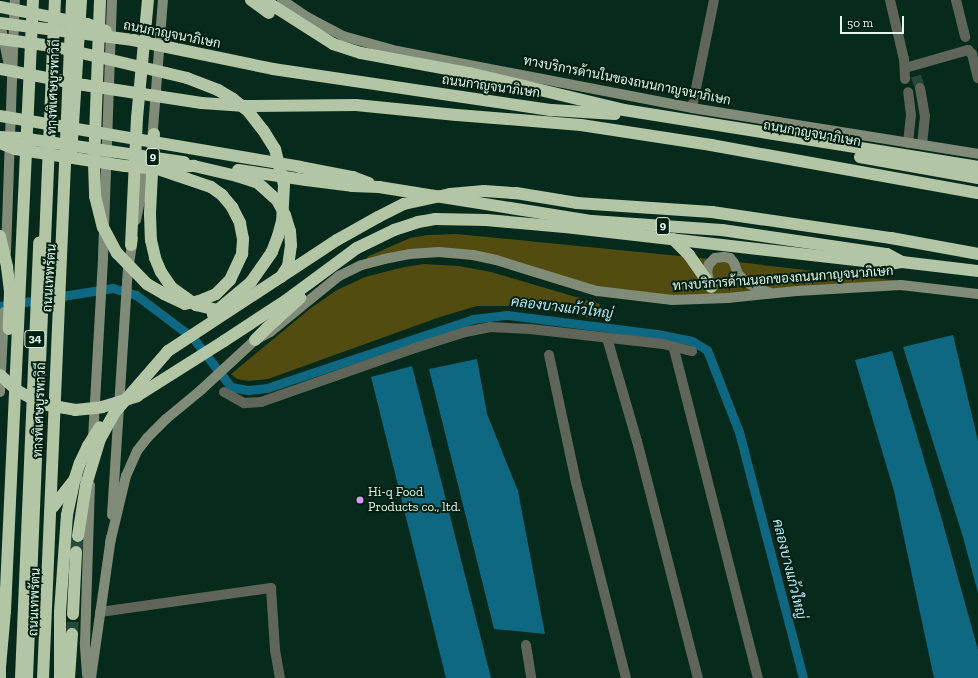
<!DOCTYPE html>
<meta charset="utf-8">
<style>
body{margin:0}
#map{position:relative;width:978px;height:678px;overflow:hidden;background:#062a1b;font-family:"Zilla Slab",Sarabun,serif}
div>[style]{position:absolute}
[style*='--x']{left:calc(var(--x)*1px);top:calc(var(--y)*1px);width:calc(var(--w)*1px);rotate:calc(var(--a)*1deg)}
.green>*{inset:0;background:#534c11}
.water>*{inset:0;background:#0e6881}
.canal>*{height:9px;margin:-4.5px;padding:0 4.5px;transform-origin:4.5px;border-radius:4.5px;background:#0e6881}
.street-tunnel>*{height:10px;margin-top:-5px;transform-origin:0;background:repeating-linear-gradient(90deg,#27493a 0 10px,transparent 0 15px)}
.highway-tunnel>*{height:12px;margin-top:-6px;transform-origin:0;background:repeating-linear-gradient(90deg,#27493a 0 12px,transparent 0 18px)}
.street>*{height:10px;margin:-5px;padding:0 5px;transform-origin:5px;border-radius:5px;background:#5f6659}
.secondary>*{height:10px;margin:-5px;padding:0 5px;transform-origin:5px;border-radius:5px;background:#808c77}
.highway>*{height:12px;margin:-6px;padding:0 6px;transform-origin:6px;border-radius:6px;background:#b2c5a4}
.highway-bridge>*{height:12px;margin:-6px;padding:0 6px;transform-origin:6px;border-radius:6px;background:#b2c5a4}
.dots>*{width:11px;height:11px;translate:-50% -50%;box-sizing:border-box;border:2px solid #002012;border-radius:50%}
span{translate:-50% -50%;white-space:nowrap;text-align:center;line-height:1.15;-webkit-text-stroke:4px #002012;paint-order:stroke}
.shield-label span{padding:1px 3px;background:#002012;border:1px solid;border-radius:3px;-webkit-text-stroke-width:0}
.shield-label{font-size:12px;color:#e3f6eb;font-weight:700}
.street-label{font-size:13px;color:#e3f6eb}
.poi-label{font-size:13px;color:#e3f6eb}
.left{translate:0 -50%;text-align:left}
.water-label{font-size:14px;color:#baeafc;font-style:italic}
.scale{position:absolute;left:840px;top:16px;width:64px;height:18px;box-sizing:border-box;border:2px solid #e3f6eb;border-top:0;padding-left:5px;font-size:12px;line-height:14px;white-space:nowrap;color:#e3f6eb;-webkit-text-stroke:3px #002012;paint-order:stroke}
</style>
<div id="map">
<div class="green">
<i style="clip-path:polygon(456px 234px,720px 260px,978px 290px,947px 293px,878px 289px,654px 302px,476px 259px,422px 256px,365px 260px,369px 256px,410px 238px,428px 235px)"></i>
<i style="clip-path:polygon(424px 264px,459px 266px,491px 272px,600px 304px,597px 319px,528px 306px,477px 306px,440px 317px,268px 379px,249px 381px,237px 379px,231px 374px,311px 308px,337px 290px,365px 277px,404px 267px)"></i>
</div>
<div class="water">
<i style="clip-path:polygon(953px 335px,978px 441px,978px 593px,963px 537px,903px 347px)"></i>
<i style="clip-path:polygon(892px 351px,942px 520px,978px 650px,978px 678px,934px 678px,894px 491px,855px 360px)"></i>
<i style="clip-path:polygon(477px 359px,487px 414px,518px 491px,545px 634px,494px 629px,429px 369px)"></i>
<i style="clip-path:polygon(412px 366px,491px 678px,446px 678px,371px 377px)"></i>
</div>
<div class="canal">
<i style="--x:0;--y:306;--w:114;--a:-9.1"></i>
<i style="--x:113;--y:288;--w:24;--a:17"></i>
<i style="--x:136;--y:295;--w:71;--a:37"></i>
<i style="--x:193;--y:338;--w:62;--a:52.2"></i>
<i style="--x:231;--y:387;--w:17;--a:10"></i>
<i style="--x:248;--y:390;--w:19;--a:-6"></i>
<i style="--x:267;--y:388;--w:217;--a:-18.5"></i>
<i style="--x:473;--y:319;--w:34;--a:-7"></i>
<i style="--x:507;--y:315;--w:151;--a:7.2"></i>
<i style="--x:657;--y:334;--w:36;--a:11"></i>
<i style="--x:692;--y:341;--w:17;--a:31"></i>
<i style="--x:707;--y:350;--w:88;--a:68.7"></i>
<i style="--x:739;--y:432;--w:254;--a:75.4"></i>
</div>
<div class="street-tunnel">
<i style="--x:916;--y:76;--w:13;--a:72"></i>
</div>
<div class="highway-tunnel">
<i style="--x:76;--y:552;--w:16;--a:-83"></i>
<i style="--x:72;--y:634;--w:20;--a:-87"></i>
</div>
<div class="street">
<i style="--x:890;--y:0;--w:61;--a:76.7"></i>
<i style="--x:904;--y:59;--w:20;--a:87"></i>
<i style="--x:956;--y:0;--w:38;--a:76"></i>
<i style="--x:905;--y:68;--w:66;--a:-15.9"></i>
<i style="--x:968;--y:50;--w:6;--a:45"></i>
<i style="--x:972;--y:54;--w:25;--a:76"></i>
<i style="--x:920;--y:88;--w:28;--a:80"></i>
<i style="--x:925;--y:116;--w:28;--a:96"></i>
<i style="--x:692;--y:108;--w:110;--a:-78.5"></i>
<i style="--x:908;--y:143;--w:28;--a:-84"></i>
<i style="--x:911;--y:115;--w:23;--a:-97"></i>
<i style="--x:607;--y:338;--w:107;--a:73.8"></i>
<i style="--x:637;--y:441;--w:245;--a:75.6"></i>
<i style="--x:675;--y:347;--w:2;--a:117"></i>
<i style="--x:674;--y:349;--w:340;--a:75.7"></i>
<i style="--x:549;--y:355;--w:130;--a:78"></i>
<i style="--x:576;--y:482;--w:202;--a:75.7"></i>
<i style="--x:224;--y:392;--w:23;--a:29"></i>
<i style="--x:244;--y:403;--w:17;--a:-3"></i>
<i style="--x:261;--y:402;--w:163;--a:-19.3"></i>
<i style="--x:415;--y:348;--w:52;--a:-17.7"></i>
<i style="--x:465;--y:332;--w:25;--a:-11"></i>
<i style="--x:490;--y:327;--w:40;--a:2.9"></i>
<i style="--x:530;--y:329;--w:134;--a:6.4"></i>
<i style="--x:663;--y:344;--w:30;--a:14"></i>
<i style="--x:100;--y:612;--w:173;--a:-8"></i>
<i style="--x:271;--y:588;--w:62;--a:86.3"></i>
<i style="--x:275;--y:650;--w:28;--a:80"></i>
<i style="--x:526;--y:645;--w:33;--a:81"></i>
</div>
<div class="secondary">
<i style="--x:282;--y:0;--w:30;--a:34"></i>
<i style="--x:307;--y:17;--w:41;--a:27.8"></i>
<i style="--x:343;--y:36;--w:56;--a:15.5"></i>
<i style="--x:397;--y:51;--w:300;--a:10.9"></i>
<i style="--x:692;--y:108;--w:290;--a:9.1"></i>
<i style="--x:0;--y:23;--w:40;--a:78"></i>
<i style="--x:152;--y:142;--w:142;--a:-85.6"></i>
<i style="--x:136;--y:220;--w:60;--a:-78.5"></i>
<i style="--x:6;--y:252;--w:252;--a:-88"></i>
<i style="--x:710;--y:284;--w:12;--a:-104"></i>
<i style="--x:707;--y:272;--w:8;--a:-76"></i>
<i style="--x:709;--y:264;--w:8;--a:-45"></i>
<i style="--x:715;--y:258;--w:9;--a:-6"></i>
<i style="--x:724;--y:257;--w:6;--a:9"></i>
<i style="--x:730;--y:258;--w:6;--a:51"></i>
<i style="--x:734;--y:263;--w:12;--a:70"></i>
<i style="--x:738;--y:274;--w:11;--a:45"></i>
<i style="--x:746;--y:282;--w:16;--a:30"></i>
<i style="--x:760;--y:290;--w:9;--a:13"></i>
<i style="--x:0;--y:392;--w:80;--a:-87.1"></i>
<i style="--x:93;--y:438;--w:181;--a:-86.8"></i>
<i style="--x:103;--y:257;--w:257;--a:-88"></i>
<i style="--x:112;--y:515;--w:246;--a:-86.3"></i>
<i style="--x:128;--y:270;--w:32;--a:-81"></i>
<i style="--x:110;--y:543;--w:69;--a:-76.6"></i>
<i style="--x:126;--y:476;--w:27;--a:-66"></i>
<i style="--x:137;--y:451;--w:16;--a:-52"></i>
<i style="--x:147;--y:438;--w:27;--a:-45"></i>
<i style="--x:166;--y:419;--w:45;--a:-39.6"></i>
<i style="--x:201;--y:390;--w:74;--a:-42.8"></i>
<i style="--x:255;--y:340;--w:17;--a:-28"></i>
<i style="--x:270;--y:332;--w:89;--a:-39.1"></i>
<i style="--x:339;--y:276;--w:25;--a:-26"></i>
<i style="--x:362;--y:265;--w:23;--a:-15"></i>
<i style="--x:384;--y:259;--w:26;--a:-11"></i>
<i style="--x:410;--y:254;--w:29;--a:-4"></i>
<i style="--x:439;--y:252;--w:34;--a:5"></i>
<i style="--x:473;--y:255;--w:24;--a:12"></i>
<i style="--x:496;--y:260;--w:106;--a:17.1"></i>
<i style="--x:597;--y:291;--w:76;--a:6.8"></i>
<i style="--x:672;--y:300;--w:56;--a:-2"></i>
<i style="--x:728;--y:298;--w:69;--a:-5.8"></i>
<i style="--x:797;--y:291;--w:104;--a:-3.3"></i>
<i style="--x:901;--y:285;--w:78;--a:6.7"></i>
<i style="--x:87;--y:675;--w:32;--a:-94"></i>
<i style="--x:85;--y:643;--w:158;--a:-88.2"></i>
<i style="--x:91;--y:678;--w:142;--a:-81.9"></i>
</div>
<div class="highway">
<i style="--x:251;--y:0;--w:22;--a:36"></i>
<i style="--x:264;--y:0;--w:82;--a:32.5"></i>
<i style="--x:333;--y:44;--w:29;--a:18"></i>
<i style="--x:361;--y:53;--w:110;--a:10.5"></i>
<i style="--x:469;--y:73;--w:159;--a:13.4"></i>
<i style="--x:624;--y:110;--w:359;--a:9.1"></i>
<i style="--x:273;--y:69;--w:282;--a:8.4"></i>
<i style="--x:552;--y:110;--w:63;--a:3.6"></i>
<i style="--x:457;--y:115;--w:124;--a:4.6"></i>
<i style="--x:581;--y:125;--w:132;--a:8.7"></i>
<i style="--x:711;--y:145;--w:271;--a:10.2"></i>
<i style="--x:154;--y:134;--w:80;--a:92.9"></i>
<i style="--x:150;--y:214;--w:26;--a:88"></i>
<i style="--x:151;--y:240;--w:18;--a:77"></i>
<i style="--x:155;--y:258;--w:15;--a:67"></i>
<i style="--x:71;--y:155;--w:155;--a:-86.3"></i>
<i style="--x:860;--y:157;--w:120;--a:10.1"></i>
<i style="--x:300;--y:167;--w:54;--a:10.7"></i>
<i style="--x:353;--y:177;--w:17;--a:21"></i>
<i style="--x:158;--y:169;--w:56;--a:18.8"></i>
<i style="--x:211;--y:187;--w:14;--a:36"></i>
<i style="--x:222;--y:195;--w:16;--a:50"></i>
<i style="--x:232;--y:207;--w:18;--a:63"></i>
<i style="--x:306;--y:180;--w:46;--a:7.4"></i>
<i style="--x:352;--y:186;--w:27;--a:2"></i>
<i style="--x:379;--y:187;--w:216;--a:9.1"></i>
<i style="--x:592;--y:221;--w:130;--a:4"></i>
<i style="--x:722;--y:230;--w:167;--a:8.3"></i>
<i style="--x:887;--y:254;--w:17;--a:28"></i>
<i style="--x:902;--y:262;--w:77;--a:6.8"></i>
<i style="--x:712;--y:212;--w:181;--a:8.3"></i>
<i style="--x:891;--y:238;--w:88;--a:10.4"></i>
<i style="--x:673;--y:239;--w:23;--a:45"></i>
<i style="--x:689;--y:255;--w:39;--a:55"></i>
<i style="--x:131;--y:245;--w:127;--a:-87.3"></i>
<i style="--x:137;--y:118;--w:119;--a:-84.7"></i>
<i style="--x:255;--y:340;--w:17;--a:-45"></i>
<i style="--x:267;--y:328;--w:45;--a:-42.3"></i>
<i style="--x:224;--y:341;--w:73;--a:-33.3"></i>
<i style="--x:285;--y:301;--w:89;--a:-36.4"></i>
<i style="--x:357;--y:248;--w:41;--a:-25.9"></i>
<i style="--x:394;--y:230;--w:25;--a:-18"></i>
<i style="--x:418;--y:222;--w:17;--a:-10"></i>
<i style="--x:435;--y:219;--w:51;--a:1.1"></i>
<i style="--x:486;--y:220;--w:79;--a:5.1"></i>
<i style="--x:565;--y:227;--w:326;--a:6.5"></i>
<i style="--x:889;--y:264;--w:13;--a:-9"></i>
<i style="--x:53;--y:507;--w:37;--a:-52"></i>
<i style="--x:73;--y:614;--w:62;--a:-87.2"></i>
<i style="--x:0;--y:662;--w:16;--a:90"></i>
<i style="--x:21;--y:678;--w:436;--a:-87.6"></i>
<i style="--x:69;--y:678;--w:44;--a:-86.1"></i>
</div>
<div class="highway-bridge">
<i style="--x:100;--y:0;--w:164;--a:92.1"></i>
<i style="--x:94;--y:164;--w:32;--a:88"></i>
<i style="--x:95;--y:196;--w:32;--a:76"></i>
<i style="--x:103;--y:227;--w:30;--a:62"></i>
<i style="--x:117;--y:253;--w:43;--a:45.9"></i>
<i style="--x:147;--y:284;--w:20;--a:30"></i>
<i style="--x:164;--y:294;--w:23;--a:25"></i>
<i style="--x:185;--y:304;--w:14;--a:-12"></i>
<i style="--x:199;--y:301;--w:18;--a:-22"></i>
<i style="--x:216;--y:294;--w:20;--a:-45"></i>
<i style="--x:230;--y:280;--w:29;--a:-65"></i>
<i style="--x:242;--y:254;--w:15;--a:-86"></i>
<i style="--x:243;--y:239;--w:16;--a:-101"></i>
<i style="--x:0;--y:7;--w:89;--a:11.1"></i>
<i style="--x:87;--y:24;--w:20;--a:20"></i>
<i style="--x:0;--y:23;--w:134;--a:7.3"></i>
<i style="--x:133;--y:40;--w:143;--a:11.7"></i>
<i style="--x:0;--y:39;--w:52;--a:7.7"></i>
<i style="--x:52;--y:46;--w:139;--a:13.3"></i>
<i style="--x:187;--y:78;--w:33;--a:21"></i>
<i style="--x:218;--y:90;--w:17;--a:31"></i>
<i style="--x:233;--y:99;--w:19;--a:39"></i>
<i style="--x:248;--y:111;--w:24;--a:52"></i>
<i style="--x:263;--y:130;--w:22;--a:58"></i>
<i style="--x:275;--y:149;--w:37;--a:76"></i>
<i style="--x:284;--y:185;--w:36;--a:93"></i>
<i style="--x:282;--y:221;--w:16;--a:105"></i>
<i style="--x:278;--y:236;--w:17;--a:111"></i>
<i style="--x:272;--y:252;--w:37;--a:125"></i>
<i style="--x:251;--y:282;--w:50;--a:139.9"></i>
<i style="--x:0;--y:69;--w:86;--a:10.8"></i>
<i style="--x:84;--y:85;--w:119;--a:8.7"></i>
<i style="--x:202;--y:103;--w:43;--a:4"></i>
<i style="--x:245;--y:106;--w:111;--a:-0.5"></i>
<i style="--x:356;--y:105;--w:101;--a:5.7"></i>
<i style="--x:0;--y:116;--w:304;--a:9.6"></i>
<i style="--x:0;--y:137;--w:21;--a:3"></i>
<i style="--x:21;--y:138;--w:165;--a:8.4"></i>
<i style="--x:0;--y:143;--w:16;--a:22"></i>
<i style="--x:15;--y:149;--w:111;--a:8.8"></i>
<i style="--x:125;--y:166;--w:32;--a:5"></i>
<i style="--x:157;--y:169;--w:37;--a:-5"></i>
<i style="--x:194;--y:166;--w:44;--a:13.1"></i>
<i style="--x:237;--y:176;--w:22;--a:18"></i>
<i style="--x:258;--y:183;--w:25;--a:42"></i>
<i style="--x:277;--y:200;--w:17;--a:62"></i>
<i style="--x:285;--y:215;--w:17;--a:73"></i>
<i style="--x:290;--y:231;--w:14;--a:86"></i>
<i style="--x:291;--y:245;--w:21;--a:98"></i>
<i style="--x:288;--y:266;--w:13;--a:122"></i>
<i style="--x:238;--y:170;--w:69;--a:8.4"></i>
<i style="--x:0;--y:236;--w:32;--a:77"></i>
<i style="--x:7;--y:267;--w:25;--a:83"></i>
<i style="--x:10;--y:292;--w:37;--a:92"></i>
<i style="--x:161;--y:272;--w:18;--a:56"></i>
<i style="--x:171;--y:287;--w:31;--a:36"></i>
<i style="--x:196;--y:305;--w:28;--a:13"></i>
<i style="--x:0;--y:375;--w:24;--a:42"></i>
<i style="--x:18;--y:391;--w:27;--a:28"></i>
<i style="--x:42;--y:404;--w:34;--a:10"></i>
<i style="--x:75;--y:410;--w:27;--a:-6"></i>
<i style="--x:102;--y:407;--w:37;--a:-17"></i>
<i style="--x:137;--y:396;--w:103;--a:-32.3"></i>
<i style="--x:78;--y:536;--w:52;--a:-81.1"></i>
<i style="--x:86;--y:485;--w:48;--a:-73.1"></i>
<i style="--x:100;--y:439;--w:31;--a:-61"></i>
<i style="--x:115;--y:412;--w:81;--a:-49"></i>
<i style="--x:168;--y:351;--w:202;--a:-33.3"></i>
<i style="--x:337;--y:240;--w:47;--a:-29.3"></i>
<i style="--x:378;--y:217;--w:29;--a:-27"></i>
<i style="--x:404;--y:204;--w:47;--a:-12.3"></i>
<i style="--x:450;--y:194;--w:34;--a:-5"></i>
<i style="--x:484;--y:191;--w:32;--a:4"></i>
<i style="--x:516;--y:193;--w:62;--a:9.3"></i>
<i style="--x:577;--y:203;--w:135;--a:3.8"></i>
<i style="--x:0;--y:667;--w:56;--a:-84.9"></i>
<i style="--x:5;--y:611;--w:612;--a:-87.38"></i>
<i style="--x:27;--y:678;--w:679;--a:-87.64"></i>
<i style="--x:43;--y:678;--w:679;--a:-87.55"></i>
<i style="--x:60;--y:678;--w:66;--a:-90"></i>
<i style="--x:60;--y:612;--w:97;--a:-85.9"></i>
<i style="--x:67;--y:515;--w:35;--a:-78"></i>
<i style="--x:74;--y:481;--w:19;--a:-72"></i>
<i style="--x:80;--y:463;--w:19;--a:-65"></i>
<i style="--x:88;--y:446;--w:22;--a:-58"></i>
</div>
<div class="dots">
<i style="left:360px;top:500px;background:#d79bf9"></i>
</div>
<div class="shield-label">
<span style="left:153px;top:157px">9</span>
<span style="left:663px;top:226px">9</span>
<span style="left:35px;top:339px">34</span>
</div>
<div class="street-label">
<span style="left:172px;top:35px;rotate:11deg">ถนนกาญจนาภิเษก</span>
<span style="left:627px;top:81px;rotate:11deg">ทางบริการด้านในของถนนกาญจนาภิเษก</span>
<span style="left:54px;top:87px;rotate:-88deg">ทางพิเศษบูรพาวิถี</span>
<span style="left:491px;top:87px;rotate:8deg">ถนนกาญจนาภิเษก</span>
<span style="left:812px;top:134px;rotate:10deg">ถนนกาญจนาภิเษก</span>
<span style="left:50px;top:278px;rotate:-86deg">ถนนเทพรัตน</span>
<span style="left:783px;top:279px;rotate:-4deg">ทางบริการด้านนอกของถนนกาญจนาภิเษก</span>
<span style="left:40px;top:410px;rotate:-88deg">ทางพิเศษบูรพาวิถี</span>
<span style="left:35px;top:602px;rotate:-88deg">ถนนเทพรัตน</span>
</div>
<div class="poi-label">
<span class="left" style="left:368px;top:500px">Hi-q Food<br>Products co., ltd.</span>
</div>
<div class="water-label">
<span style="left:562px;top:308px;rotate:7deg">คลองบางแก้วใหญ่</span>
<span style="left:789px;top:569px;rotate:76deg">คลองบางแก้วใหญ่</span>
</div>
<div class="scale">50 m</div>
</div>
